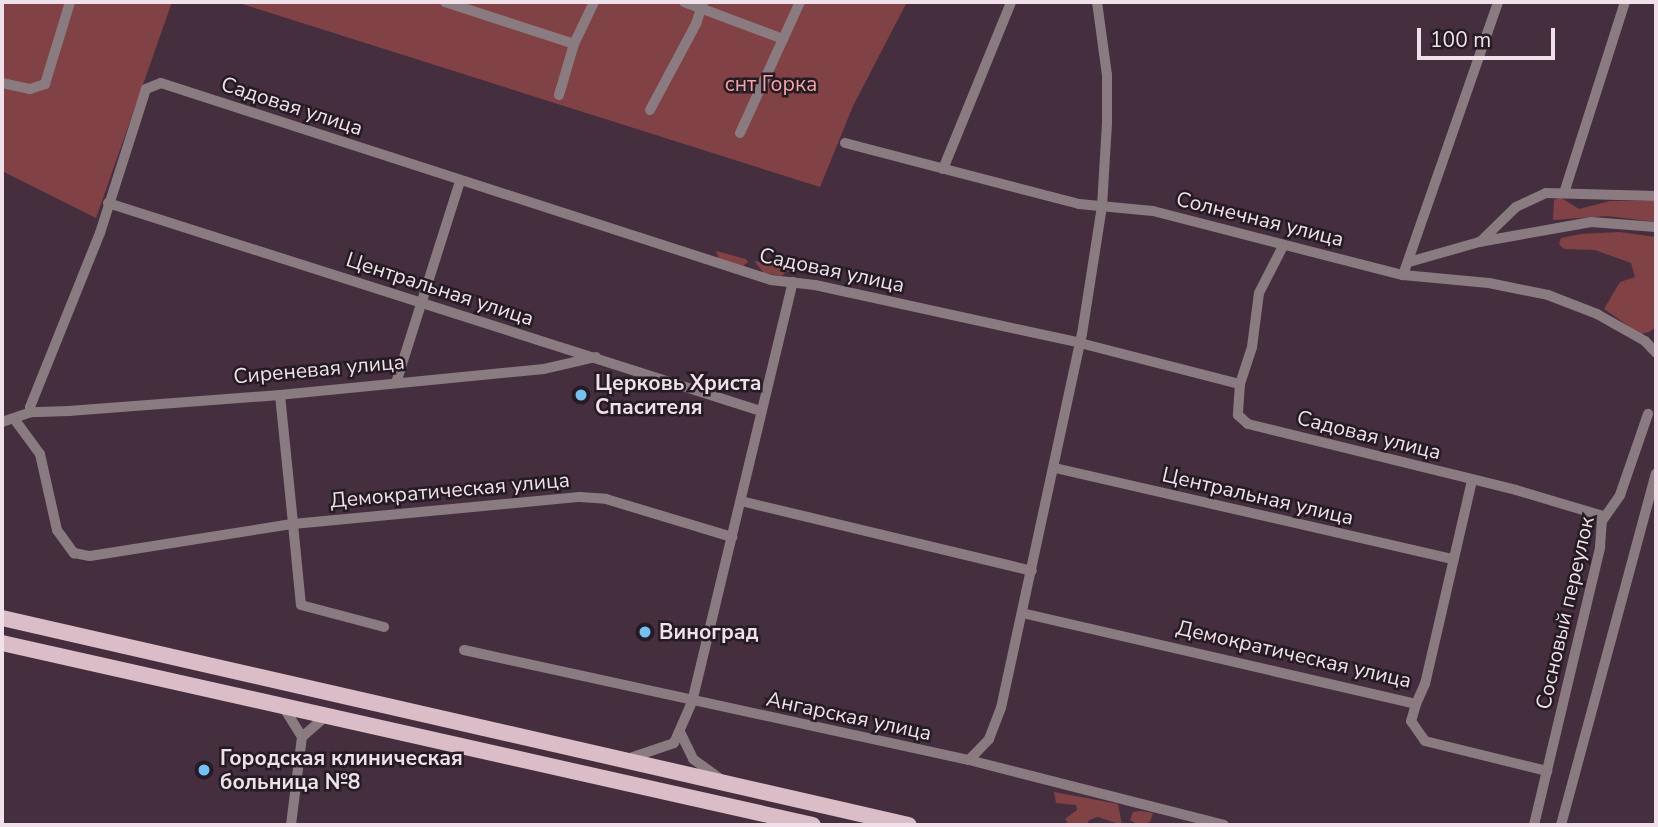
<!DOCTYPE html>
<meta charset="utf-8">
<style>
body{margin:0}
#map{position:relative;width:1658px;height:827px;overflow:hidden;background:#452f3f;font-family:"Nunito Sans",sans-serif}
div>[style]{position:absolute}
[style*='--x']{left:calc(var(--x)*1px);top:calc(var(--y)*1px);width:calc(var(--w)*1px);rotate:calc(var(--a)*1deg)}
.green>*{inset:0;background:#814246}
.minor>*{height:10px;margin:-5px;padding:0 5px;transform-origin:5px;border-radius:5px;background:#897b7f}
.primary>*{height:16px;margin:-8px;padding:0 8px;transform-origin:8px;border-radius:8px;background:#dbbdc7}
.dots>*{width:19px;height:19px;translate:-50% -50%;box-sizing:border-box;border:4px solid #251b22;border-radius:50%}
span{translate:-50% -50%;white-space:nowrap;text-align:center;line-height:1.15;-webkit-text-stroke:5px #251b22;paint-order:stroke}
.park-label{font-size:21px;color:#f4a5a8}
.street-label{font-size:21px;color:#efe0ea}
.poi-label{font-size:21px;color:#efe0ea;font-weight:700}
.left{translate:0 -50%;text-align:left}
.frame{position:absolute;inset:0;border:4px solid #efe0ea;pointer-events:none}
.scale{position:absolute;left:1417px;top:28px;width:138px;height:32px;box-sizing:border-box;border:4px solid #efe0ea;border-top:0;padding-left:9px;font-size:21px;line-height:24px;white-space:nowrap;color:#efe0ea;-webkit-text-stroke:5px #251b22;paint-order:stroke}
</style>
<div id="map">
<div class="green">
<i style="clip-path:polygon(2px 2px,172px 2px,96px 218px,2px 171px)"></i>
<i style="clip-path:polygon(236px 2px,907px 2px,853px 106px,820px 187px)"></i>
<i style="clip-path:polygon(1560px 197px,1579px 209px,1610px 201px,1656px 201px,1656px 222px,1607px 216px,1553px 220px,1554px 200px)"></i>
<i style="clip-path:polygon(1619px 232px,1656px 237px,1656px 327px,1649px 332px,1640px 334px,1604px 309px,1620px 282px,1635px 277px,1631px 263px,1595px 250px,1564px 249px,1559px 244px,1561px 238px,1581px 234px)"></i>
<i style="clip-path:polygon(716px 251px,746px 259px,748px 262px,743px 266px,719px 259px)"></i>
<i style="clip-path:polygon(754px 261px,787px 268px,789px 271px,781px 276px,764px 273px)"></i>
<i style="clip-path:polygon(1054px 792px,1118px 804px,1122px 825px,1098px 817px,1089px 820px,1087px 825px,1069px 825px,1065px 819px,1077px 810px,1076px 805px,1056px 803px)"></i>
<i style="clip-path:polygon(1141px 811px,1153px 813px,1150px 822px,1139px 825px,1130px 820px,1133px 812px)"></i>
</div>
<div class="minor">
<i style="--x:445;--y:2;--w:136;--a:18"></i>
<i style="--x:684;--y:2;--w:106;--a:20.5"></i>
<i style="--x:2;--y:83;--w:29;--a:12"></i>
<i style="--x:30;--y:89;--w:16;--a:-18"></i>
<i style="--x:45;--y:84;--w:86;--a:-73"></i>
<i style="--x:559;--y:95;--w:53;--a:-73.6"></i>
<i style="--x:574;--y:44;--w:47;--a:-64.5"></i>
<i style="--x:650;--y:110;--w:98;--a:-61.9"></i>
<i style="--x:696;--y:24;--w:23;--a:-72"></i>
<i style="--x:740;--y:133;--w:144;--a:-65.4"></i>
<i style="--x:845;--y:143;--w:242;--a:14.6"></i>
<i style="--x:1079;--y:204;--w:74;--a:5.4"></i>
<i style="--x:1153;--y:211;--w:258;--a:14.4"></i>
<i style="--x:1403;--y:275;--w:86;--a:5.3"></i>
<i style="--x:1489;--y:283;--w:60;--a:11.5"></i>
<i style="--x:1548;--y:295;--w:53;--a:21.2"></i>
<i style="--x:1597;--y:314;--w:55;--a:29.4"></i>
<i style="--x:1645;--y:341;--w:16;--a:47"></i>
<i style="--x:943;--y:169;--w:180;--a:-67.8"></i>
<i style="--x:1565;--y:190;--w:197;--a:-72.3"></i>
<i style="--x:108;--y:203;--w:685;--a:17.67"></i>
<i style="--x:1480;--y:242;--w:50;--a:-44.2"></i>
<i style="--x:1516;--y:207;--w:33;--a:-25"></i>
<i style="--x:1546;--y:193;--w:110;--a:1.6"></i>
<i style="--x:1409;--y:262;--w:73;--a:-15.9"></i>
<i style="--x:1479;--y:242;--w:114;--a:-10.1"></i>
<i style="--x:1591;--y:222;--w:65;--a:4.4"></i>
<i style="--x:1403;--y:275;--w:289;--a:-70.8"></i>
<i style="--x:596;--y:357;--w:53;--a:167"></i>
<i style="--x:544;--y:369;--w:265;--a:174.4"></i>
<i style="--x:280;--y:395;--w:212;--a:175.7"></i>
<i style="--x:69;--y:411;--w:38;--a:178"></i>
<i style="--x:31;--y:412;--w:5;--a:-101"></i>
<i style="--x:30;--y:407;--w:188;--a:-68.1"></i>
<i style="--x:100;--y:233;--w:151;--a:-72.3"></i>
<i style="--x:146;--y:89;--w:16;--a:-22"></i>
<i style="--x:161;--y:83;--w:641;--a:17.9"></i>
<i style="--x:771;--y:280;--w:44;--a:6.5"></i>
<i style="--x:815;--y:285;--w:271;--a:12.3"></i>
<i style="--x:1080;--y:343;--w:165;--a:14.4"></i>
<i style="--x:1240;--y:384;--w:31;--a:94"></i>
<i style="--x:1238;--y:415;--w:13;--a:42"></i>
<i style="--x:1248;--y:424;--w:276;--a:13.8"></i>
<i style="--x:1516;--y:490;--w:91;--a:16.6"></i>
<i style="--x:396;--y:383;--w:212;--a:-72.4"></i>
<i style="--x:1240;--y:384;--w:39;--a:-72"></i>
<i style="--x:1252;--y:347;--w:54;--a:-82.6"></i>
<i style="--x:1259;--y:293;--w:53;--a:-62.9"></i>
<i style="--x:280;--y:395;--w:130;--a:84.2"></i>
<i style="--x:293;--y:524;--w:288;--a:-5.4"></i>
<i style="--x:580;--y:497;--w:26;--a:4"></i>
<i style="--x:606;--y:499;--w:132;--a:16.8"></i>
<i style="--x:15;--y:420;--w:42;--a:53.7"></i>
<i style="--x:40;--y:454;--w:78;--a:77.4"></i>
<i style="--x:57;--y:530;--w:29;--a:54"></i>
<i style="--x:74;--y:553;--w:16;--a:11"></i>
<i style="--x:90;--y:556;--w:206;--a:-9"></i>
<i style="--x:293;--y:524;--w:81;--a:84.4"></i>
<i style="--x:301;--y:605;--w:86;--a:14.8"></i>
<i style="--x:2;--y:422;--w:31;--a:-19"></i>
<i style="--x:1055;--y:468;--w:408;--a:12.9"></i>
<i style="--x:741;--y:501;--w:299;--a:13.5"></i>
<i style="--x:1022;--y:613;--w:404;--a:13"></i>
<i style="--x:1416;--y:704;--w:22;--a:-66"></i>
<i style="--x:1425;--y:684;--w:208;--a:-77"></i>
<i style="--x:464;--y:650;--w:517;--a:12.29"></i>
<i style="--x:969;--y:760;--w:263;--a:14.3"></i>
<i style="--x:1416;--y:704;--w:18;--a:106"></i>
<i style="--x:1411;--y:721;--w:24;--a:55"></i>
<i style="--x:1425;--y:741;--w:126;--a:13.8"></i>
<i style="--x:284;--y:708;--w:34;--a:58"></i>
<i style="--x:681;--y:734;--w:28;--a:64"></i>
<i style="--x:693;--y:759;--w:34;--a:36"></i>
<i style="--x:630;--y:758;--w:46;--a:-18.8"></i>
<i style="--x:674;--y:743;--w:45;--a:-66.3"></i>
<i style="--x:692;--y:702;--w:432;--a:-76.5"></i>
<i style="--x:969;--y:760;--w:29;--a:-46"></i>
<i style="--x:989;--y:739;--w:33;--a:-69"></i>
<i style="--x:1001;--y:708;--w:383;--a:-77.8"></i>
<i style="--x:1082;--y:334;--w:129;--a:-81.1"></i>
<i style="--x:1102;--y:207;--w:83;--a:-86.6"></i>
<i style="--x:1107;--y:124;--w:49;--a:-90"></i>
<i style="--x:1107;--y:75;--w:74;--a:-97.8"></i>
<i style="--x:291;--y:825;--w:89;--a:-82.9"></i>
<i style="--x:302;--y:737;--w:33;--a:-41"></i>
<i style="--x:1534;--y:825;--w:286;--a:-76.6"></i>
<i style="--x:1600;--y:547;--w:26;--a:-86"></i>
<i style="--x:1602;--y:521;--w:32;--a:-55"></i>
<i style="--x:1620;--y:495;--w:86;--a:-70.9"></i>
<i style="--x:1561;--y:825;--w:364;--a:-74.9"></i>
</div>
<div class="primary">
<i style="--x:2;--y:618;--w:930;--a:12.86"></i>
<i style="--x:2;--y:643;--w:831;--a:12.65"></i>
</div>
<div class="dots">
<i style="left:581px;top:395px;background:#70c1f4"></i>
<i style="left:645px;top:632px;background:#70c1f4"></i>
<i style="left:204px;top:770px;background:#70c1f4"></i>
</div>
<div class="park-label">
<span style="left:771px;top:84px">снт Горка</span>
</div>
<div class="street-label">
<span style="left:292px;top:106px;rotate:18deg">Садовая улица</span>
<span style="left:1260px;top:219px;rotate:14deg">Солнечная улица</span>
<span style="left:832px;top:270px;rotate:12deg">Садовая улица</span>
<span style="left:440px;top:289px;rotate:18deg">Центральная улица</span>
<span style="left:319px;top:369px;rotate:-5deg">Сиреневая улица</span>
<span style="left:1369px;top:435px;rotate:14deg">Садовая улица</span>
<span style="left:450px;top:490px;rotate:-5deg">Демократическая улица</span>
<span style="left:1258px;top:496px;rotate:13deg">Центральная улица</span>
<span style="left:1565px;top:613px;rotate:-77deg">Сосновый переулок</span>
<span style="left:1294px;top:654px;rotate:13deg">Демократическая улица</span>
<span style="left:849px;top:716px;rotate:12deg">Ангарская улица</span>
</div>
<div class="poi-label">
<span class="left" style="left:595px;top:395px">Церковь Христа<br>Спасителя</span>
<span class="left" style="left:659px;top:632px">Виноград</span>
<span class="left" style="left:220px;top:770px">Городская клиническая<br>больница №8</span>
</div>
<div class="frame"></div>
<div class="scale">100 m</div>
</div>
